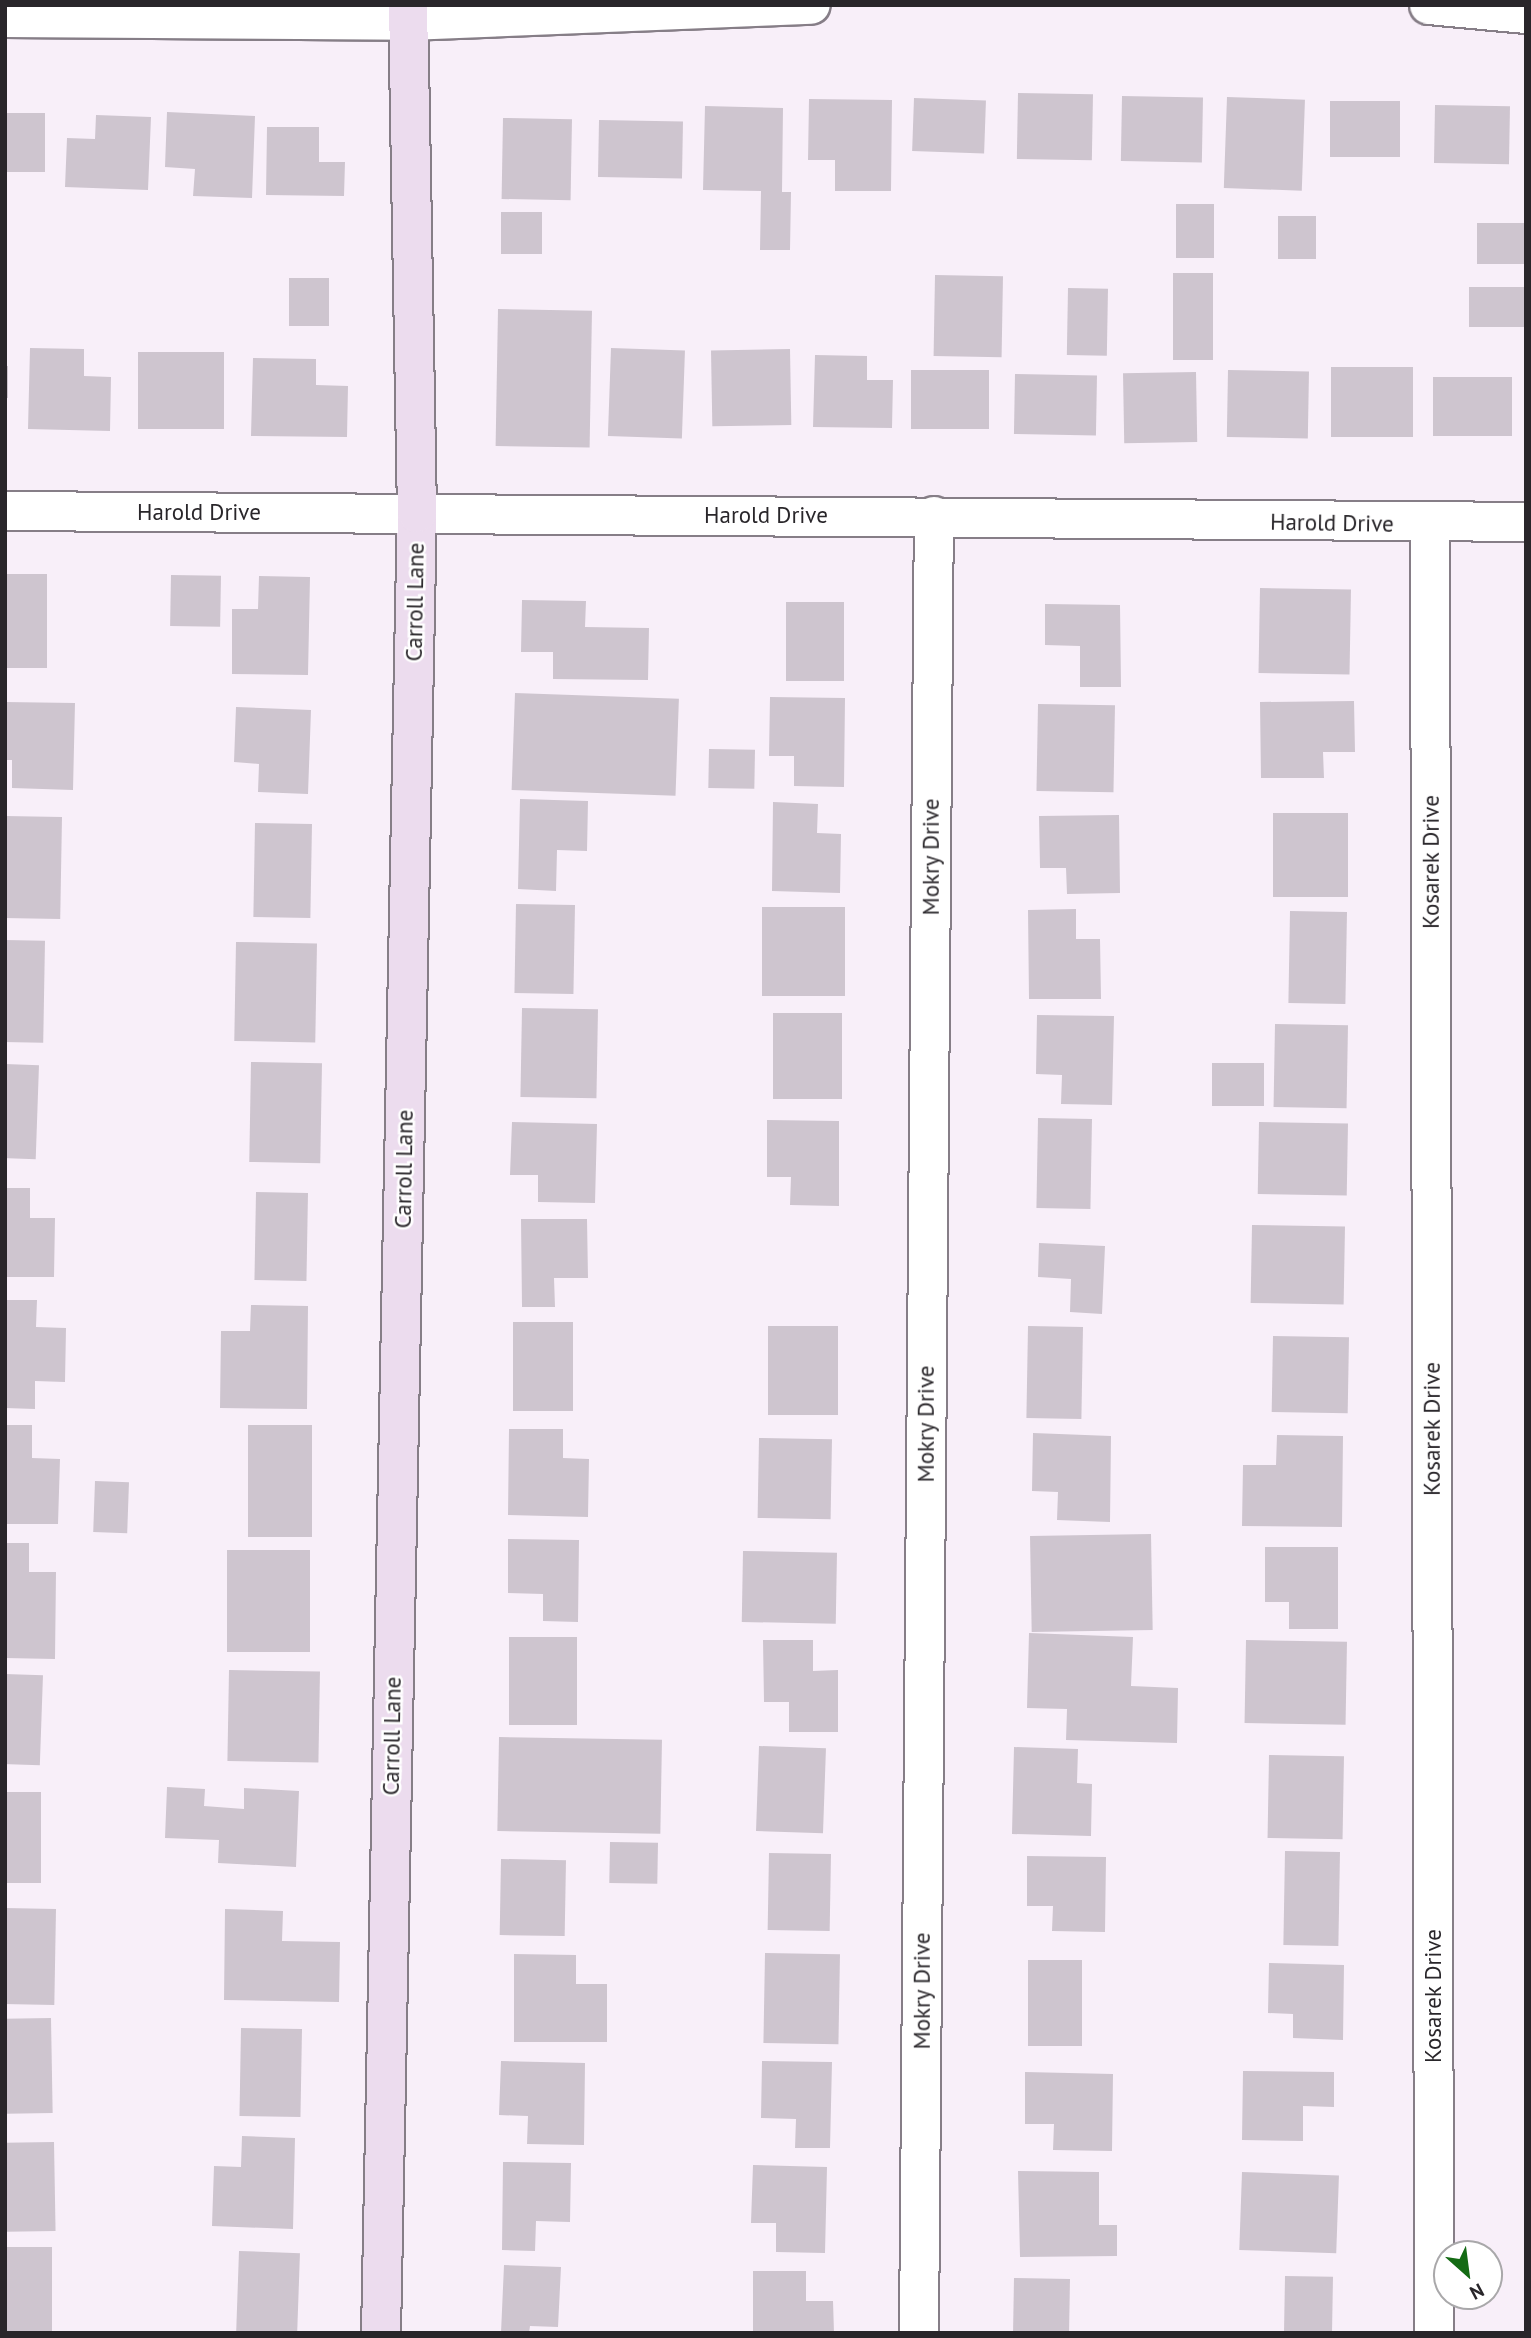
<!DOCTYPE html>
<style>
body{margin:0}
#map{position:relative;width:1531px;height:2338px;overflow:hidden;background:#f8eff9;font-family:"PT Sans",sans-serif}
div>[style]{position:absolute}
.building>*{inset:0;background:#cec5cf;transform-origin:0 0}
.roads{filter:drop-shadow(2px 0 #867e87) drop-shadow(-2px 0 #867e87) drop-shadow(0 2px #867e87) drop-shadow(0 -2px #867e87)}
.street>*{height:38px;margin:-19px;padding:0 19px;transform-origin:19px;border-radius:19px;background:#fff}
.secondary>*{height:38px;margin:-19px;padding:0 19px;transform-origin:19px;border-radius:19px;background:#ecdcee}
span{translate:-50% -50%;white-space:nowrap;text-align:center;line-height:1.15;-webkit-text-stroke:5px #fff;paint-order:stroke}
.street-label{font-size:23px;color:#29262a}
.frame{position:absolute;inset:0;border:7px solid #29262a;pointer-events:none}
.north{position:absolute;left:1433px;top:2240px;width:70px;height:70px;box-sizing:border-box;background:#fff;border:2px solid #a9a8aa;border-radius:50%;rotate:152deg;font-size:19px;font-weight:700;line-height:28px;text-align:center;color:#29262a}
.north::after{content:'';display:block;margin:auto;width:24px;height:32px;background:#146b14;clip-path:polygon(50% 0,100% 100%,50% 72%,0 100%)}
</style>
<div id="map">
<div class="building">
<div style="left:1018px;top:93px;width:75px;height:66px;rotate:1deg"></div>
<div style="left:1122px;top:96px;width:81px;height:65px;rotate:1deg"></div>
<div style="left:1227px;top:97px;width:78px;height:91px;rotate:2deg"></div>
<div style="left:914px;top:98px;width:72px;height:53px;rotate:2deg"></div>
<div style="clip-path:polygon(809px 99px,892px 100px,891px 191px,835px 191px,835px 160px,808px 160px)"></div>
<div style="left:1400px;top:101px;width:56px;height:70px;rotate:90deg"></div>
<div style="left:1435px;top:105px;width:75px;height:58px;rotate:1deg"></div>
<div style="clip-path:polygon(705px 106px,783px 108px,782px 192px,791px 192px,790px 250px,760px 250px,761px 191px,703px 190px)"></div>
<div style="clip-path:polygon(167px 112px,255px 116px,252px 198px,193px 196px,195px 169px,165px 167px)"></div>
<div style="left:5px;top:113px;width:40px;height:59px"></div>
<div style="clip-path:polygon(96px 115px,151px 117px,148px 190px,65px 187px,67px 138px,95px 139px)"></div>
<div style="left:503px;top:118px;width:69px;height:81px;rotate:1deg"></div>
<div style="left:599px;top:120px;width:84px;height:57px;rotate:1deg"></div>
<div style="clip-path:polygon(267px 127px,319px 127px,319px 162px,345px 162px,344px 196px,266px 195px)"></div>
<div style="left:1176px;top:204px;width:38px;height:54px"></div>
<div style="left:501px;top:212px;width:41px;height:42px"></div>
<div style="left:1278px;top:216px;width:38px;height:43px"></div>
<div style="left:1477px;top:223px;width:49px;height:41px"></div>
<div style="left:1173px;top:273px;width:40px;height:87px"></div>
<div style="left:935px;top:275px;width:68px;height:81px;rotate:1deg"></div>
<div style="left:329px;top:278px;width:48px;height:40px;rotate:90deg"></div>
<div style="left:1525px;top:287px;width:40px;height:56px;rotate:90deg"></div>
<div style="left:1068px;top:288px;width:40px;height:67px;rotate:1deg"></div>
<div style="left:498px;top:309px;width:94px;height:137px;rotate:1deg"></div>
<div style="clip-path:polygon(30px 348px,84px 349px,84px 376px,111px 377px,110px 431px,28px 429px)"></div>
<div style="left:611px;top:348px;width:74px;height:88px;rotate:2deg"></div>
<div style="left:790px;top:349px;width:76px;height:79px;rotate:89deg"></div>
<div style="left:138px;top:352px;width:86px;height:77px"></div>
<div style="clip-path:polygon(815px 355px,867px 356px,867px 380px,893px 380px,892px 428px,813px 427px)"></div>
<div style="clip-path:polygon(253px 358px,316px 359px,316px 385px,348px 386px,347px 437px,251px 436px)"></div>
<div style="left:5px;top:366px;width:3px;height:32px"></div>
<div style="left:1331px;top:367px;width:82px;height:70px"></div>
<div style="left:911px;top:370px;width:78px;height:59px"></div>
<div style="left:1228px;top:370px;width:81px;height:67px;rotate:1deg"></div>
<div style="left:1196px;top:372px;width:70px;height:73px;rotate:89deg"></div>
<div style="left:1015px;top:374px;width:82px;height:60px;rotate:1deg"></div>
<div style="left:1512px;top:377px;width:59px;height:79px;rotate:90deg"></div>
<div style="left:5px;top:574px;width:42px;height:94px"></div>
<div style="left:171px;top:575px;width:50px;height:51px;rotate:1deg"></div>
<div style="clip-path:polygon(259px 576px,310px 577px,308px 675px,232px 674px,232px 609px,258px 609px)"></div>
<div style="left:1260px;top:588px;width:91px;height:85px;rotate:1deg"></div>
<div style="clip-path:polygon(522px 600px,586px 601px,585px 627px,649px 628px,648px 680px,553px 679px,553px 652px,521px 652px)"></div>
<div style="left:844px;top:602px;width:79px;height:58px;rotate:90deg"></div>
<div style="clip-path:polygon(1045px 604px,1120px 605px,1121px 687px,1080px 687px,1080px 646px,1045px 645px)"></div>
<div style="left:515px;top:693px;width:164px;height:97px;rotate:2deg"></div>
<div style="clip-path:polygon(770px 697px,845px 698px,844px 787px,794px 786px,794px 756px,769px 756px)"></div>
<div style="clip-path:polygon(1354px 701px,1355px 752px,1323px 752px,1324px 778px,1261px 778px,1260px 702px)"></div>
<div style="clip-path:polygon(5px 702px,75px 703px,73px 790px,12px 788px,12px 760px,5px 760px)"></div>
<div style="left:1038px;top:704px;width:77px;height:87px;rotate:1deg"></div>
<div style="clip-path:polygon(236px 707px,311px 710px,308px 794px,258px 792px,259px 764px,234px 762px)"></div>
<div style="left:709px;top:749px;width:46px;height:39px;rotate:1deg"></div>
<div style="clip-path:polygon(520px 799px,588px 801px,587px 851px,557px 850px,556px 891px,518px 889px)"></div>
<div style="clip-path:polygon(773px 802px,818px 804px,817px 833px,841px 834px,840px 893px,772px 891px)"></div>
<div style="left:1273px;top:813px;width:75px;height:84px"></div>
<div style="clip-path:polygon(1119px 815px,1120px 893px,1067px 894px,1066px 868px,1040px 868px,1039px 816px)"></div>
<div style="left:5px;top:816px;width:57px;height:102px;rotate:1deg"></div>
<div style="left:255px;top:823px;width:57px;height:94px;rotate:1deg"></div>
<div style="left:516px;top:904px;width:59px;height:89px;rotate:1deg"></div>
<div style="left:845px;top:907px;width:89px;height:83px;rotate:90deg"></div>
<div style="clip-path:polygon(1076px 909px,1076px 939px,1100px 939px,1101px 999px,1029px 999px,1028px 910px)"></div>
<div style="left:1290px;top:911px;width:57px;height:92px;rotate:1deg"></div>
<div style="left:5px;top:940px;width:40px;height:102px;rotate:1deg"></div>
<div style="left:236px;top:942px;width:81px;height:99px;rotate:1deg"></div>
<div style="left:522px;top:1008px;width:76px;height:89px;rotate:1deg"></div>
<div style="left:773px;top:1013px;width:69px;height:86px"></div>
<div style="clip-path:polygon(1037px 1015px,1114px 1016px,1112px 1105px,1061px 1104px,1062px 1075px,1036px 1074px)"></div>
<div style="left:1275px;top:1024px;width:73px;height:83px;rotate:1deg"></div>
<div style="left:251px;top:1062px;width:71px;height:100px;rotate:1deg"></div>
<div style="left:1212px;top:1063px;width:52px;height:43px"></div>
<div style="left:5px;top:1064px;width:34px;height:94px;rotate:2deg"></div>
<div style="left:1038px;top:1118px;width:54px;height:90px;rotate:1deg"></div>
<div style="clip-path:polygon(767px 1120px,839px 1121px,839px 1206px,790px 1205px,791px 1177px,767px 1177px)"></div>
<div style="clip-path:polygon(512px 1122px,597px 1124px,595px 1203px,538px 1202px,538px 1175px,510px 1175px)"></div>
<div style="left:1259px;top:1122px;width:89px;height:72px;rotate:1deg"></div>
<div style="clip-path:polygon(5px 1188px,30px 1188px,30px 1218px,55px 1218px,54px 1277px,5px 1277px)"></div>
<div style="left:256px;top:1192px;width:52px;height:88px;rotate:1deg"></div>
<div style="clip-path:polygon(521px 1219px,587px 1219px,588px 1278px,554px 1278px,555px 1307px,522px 1307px)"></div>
<div style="left:1252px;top:1225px;width:93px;height:78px;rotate:1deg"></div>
<div style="clip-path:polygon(1039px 1243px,1105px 1246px,1102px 1314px,1070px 1312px,1071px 1279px,1038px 1277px)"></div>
<div style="clip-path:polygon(5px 1300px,37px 1300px,36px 1327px,66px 1328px,65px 1382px,35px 1381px,35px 1409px,5px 1408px)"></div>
<div style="clip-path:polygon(251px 1305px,308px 1306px,307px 1409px,220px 1408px,221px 1331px,250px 1331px)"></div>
<div style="left:513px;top:1322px;width:60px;height:89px"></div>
<div style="left:768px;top:1326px;width:70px;height:89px"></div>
<div style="left:1028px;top:1326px;width:55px;height:92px;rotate:1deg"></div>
<div style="left:1273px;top:1336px;width:76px;height:76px;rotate:1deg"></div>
<div style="clip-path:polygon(5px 1425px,32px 1425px,32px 1458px,60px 1459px,58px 1524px,5px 1524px)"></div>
<div style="left:248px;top:1425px;width:64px;height:112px"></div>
<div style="clip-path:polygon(509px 1429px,563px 1429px,563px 1458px,589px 1459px,588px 1517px,508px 1515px)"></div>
<div style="clip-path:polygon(1033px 1433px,1111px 1436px,1110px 1522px,1057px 1520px,1058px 1492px,1032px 1491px)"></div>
<div style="clip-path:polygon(1277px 1435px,1343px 1436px,1342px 1527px,1242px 1526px,1243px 1465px,1276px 1465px)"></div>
<div style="left:759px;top:1438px;width:73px;height:80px;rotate:1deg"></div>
<div style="left:95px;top:1481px;width:34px;height:51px;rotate:2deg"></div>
<div style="left:1151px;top:1534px;width:96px;height:121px;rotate:89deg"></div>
<div style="clip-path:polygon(508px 1539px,579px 1540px,578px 1622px,543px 1621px,543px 1594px,508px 1593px)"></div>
<div style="clip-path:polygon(5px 1543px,29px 1543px,29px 1572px,56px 1572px,55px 1659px,5px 1658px)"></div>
<div style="clip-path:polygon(1265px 1547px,1338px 1547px,1338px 1629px,1289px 1629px,1289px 1602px,1265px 1602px)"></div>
<div style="left:227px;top:1550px;width:83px;height:102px"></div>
<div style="left:743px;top:1551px;width:94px;height:71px;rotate:1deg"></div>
<div style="clip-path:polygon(1029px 1633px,1133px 1637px,1131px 1686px,1178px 1688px,1177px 1743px,1066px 1740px,1067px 1709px,1027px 1708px)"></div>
<div style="left:509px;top:1637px;width:68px;height:88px"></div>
<div style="clip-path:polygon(763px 1640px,813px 1640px,813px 1671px,838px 1670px,838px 1732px,789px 1732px,789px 1702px,764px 1702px)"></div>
<div style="left:1246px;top:1640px;width:101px;height:83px;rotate:1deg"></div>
<div style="left:229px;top:1670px;width:91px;height:91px;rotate:1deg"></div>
<div style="left:5px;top:1674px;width:38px;height:90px;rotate:2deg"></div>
<div style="left:499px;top:1737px;width:163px;height:94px;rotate:1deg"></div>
<div style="left:759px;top:1746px;width:67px;height:85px;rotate:2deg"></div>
<div style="clip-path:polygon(1014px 1747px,1078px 1749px,1077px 1783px,1092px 1784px,1091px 1836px,1012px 1834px)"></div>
<div style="left:1269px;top:1755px;width:75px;height:83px;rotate:1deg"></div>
<div style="clip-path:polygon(167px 1787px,205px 1789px,204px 1806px,244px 1809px,244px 1788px,299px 1791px,296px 1867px,218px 1863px,219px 1840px,165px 1838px)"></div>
<div style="left:5px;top:1792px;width:36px;height:91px"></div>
<div style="left:610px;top:1842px;width:48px;height:41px;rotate:1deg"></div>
<div style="left:1285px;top:1851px;width:55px;height:94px;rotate:1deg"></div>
<div style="left:769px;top:1853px;width:62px;height:77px;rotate:1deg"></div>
<div style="clip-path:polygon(1027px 1856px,1106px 1857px,1105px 1932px,1052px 1931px,1053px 1906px,1027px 1906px)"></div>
<div style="left:501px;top:1859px;width:65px;height:76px;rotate:1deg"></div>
<div style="left:5px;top:1908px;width:51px;height:96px;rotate:1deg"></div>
<div style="clip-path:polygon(225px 1909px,283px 1911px,282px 1941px,340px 1942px,339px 2002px,224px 2000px)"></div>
<div style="left:765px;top:1953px;width:75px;height:90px;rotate:1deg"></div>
<div style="clip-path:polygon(514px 1954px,576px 1955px,576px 1984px,607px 1984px,607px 2042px,514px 2042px)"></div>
<div style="left:1028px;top:1960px;width:54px;height:86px"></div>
<div style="clip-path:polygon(1269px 1963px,1344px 1965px,1343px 2040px,1293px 2038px,1293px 2014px,1268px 2013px)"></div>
<div style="left:51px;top:2018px;width:95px;height:46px;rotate:89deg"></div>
<div style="left:241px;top:2028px;width:61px;height:88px;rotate:1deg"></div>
<div style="clip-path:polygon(501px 2061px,585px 2063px,584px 2145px,527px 2144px,528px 2116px,499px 2115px)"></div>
<div style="clip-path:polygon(762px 2061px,832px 2062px,830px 2148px,795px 2148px,796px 2119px,761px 2118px)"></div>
<div style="clip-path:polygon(1243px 2071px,1334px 2072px,1334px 2107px,1303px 2106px,1303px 2141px,1242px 2140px)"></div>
<div style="clip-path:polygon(1025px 2072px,1113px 2074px,1112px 2151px,1053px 2150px,1054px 2124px,1025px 2124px)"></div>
<div style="clip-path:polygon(242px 2136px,295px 2138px,293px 2229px,212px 2226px,214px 2166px,241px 2167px)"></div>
<div style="left:54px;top:2142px;width:89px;height:49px;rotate:89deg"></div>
<div style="clip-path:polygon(503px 2162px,571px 2163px,570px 2222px,536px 2221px,535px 2251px,502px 2250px)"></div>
<div style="clip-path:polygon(753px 2165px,827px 2167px,825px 2253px,776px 2252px,776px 2223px,751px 2223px)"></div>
<div style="clip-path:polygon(1018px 2171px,1099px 2172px,1099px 2225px,1117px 2225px,1117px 2256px,1020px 2257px)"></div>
<div style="left:1242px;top:2172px;width:97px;height:78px;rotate:2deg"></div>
<div style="left:5px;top:2247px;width:47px;height:86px"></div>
<div style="left:239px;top:2251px;width:61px;height:82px;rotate:2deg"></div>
<div style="clip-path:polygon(504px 2265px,561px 2267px,558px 2327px,530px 2326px,529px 2333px,501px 2333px)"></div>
<div style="clip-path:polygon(753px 2271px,806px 2271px,806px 2301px,833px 2301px,834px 2333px,753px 2333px)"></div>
<div style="left:1285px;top:2276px;width:48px;height:57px;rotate:1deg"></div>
<div style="left:1014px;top:2278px;width:56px;height:55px;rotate:1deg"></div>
</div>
<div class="roads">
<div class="street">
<div style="left:1429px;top:5px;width:97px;rotate:5.3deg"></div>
<div style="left:5px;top:18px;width:403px;rotate:0.4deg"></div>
<div style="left:408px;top:21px;width:403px;rotate:-2.3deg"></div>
<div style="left:5px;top:511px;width:1521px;rotate:0.41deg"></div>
<div style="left:1430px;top:524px;width:1809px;rotate:89.87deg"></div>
<div style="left:919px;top:2333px;width:1817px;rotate:-89.53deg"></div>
</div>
<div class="secondary">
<div style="left:381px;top:2333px;width:1820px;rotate:-88.87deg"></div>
<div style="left:417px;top:513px;width:508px;rotate:-91.01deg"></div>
</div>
</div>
<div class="street-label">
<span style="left:199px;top:512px">Harold Drive</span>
<span style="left:766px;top:515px">Harold Drive</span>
<span style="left:1332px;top:523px;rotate:1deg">Harold Drive</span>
<span style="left:415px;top:602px;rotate:-89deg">Carroll Lane</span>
<span style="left:931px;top:857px;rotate:-90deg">Mokry Drive</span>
<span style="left:1431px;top:862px;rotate:-90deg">Kosarek Drive</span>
<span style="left:404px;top:1169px;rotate:-89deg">Carroll Lane</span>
<span style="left:926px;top:1424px;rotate:-90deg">Mokry Drive</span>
<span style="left:1432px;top:1429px;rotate:-90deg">Kosarek Drive</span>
<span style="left:392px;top:1736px;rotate:-89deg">Carroll Lane</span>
<span style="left:922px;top:1991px;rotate:-90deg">Mokry Drive</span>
<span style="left:1433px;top:1996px;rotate:-90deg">Kosarek Drive</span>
</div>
<div class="frame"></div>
<div class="north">N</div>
</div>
